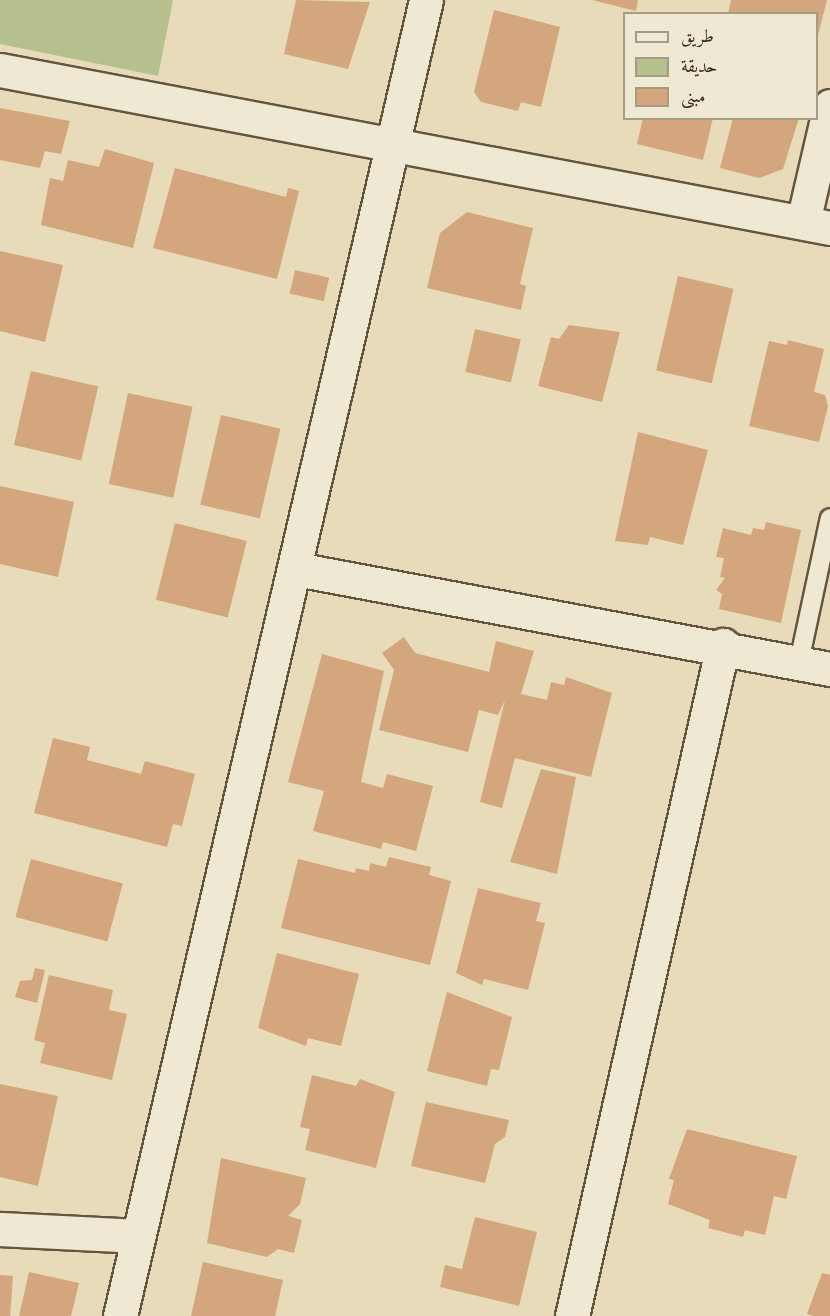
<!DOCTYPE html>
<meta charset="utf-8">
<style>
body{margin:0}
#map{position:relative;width:830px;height:1316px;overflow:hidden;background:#e7dbb9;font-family:Alegreya,Amiri,serif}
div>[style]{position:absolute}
.green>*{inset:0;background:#b6c08f}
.building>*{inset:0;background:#d4a67d;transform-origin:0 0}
.roads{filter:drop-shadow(2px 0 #64563e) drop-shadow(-2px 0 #64563e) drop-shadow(0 2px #64563e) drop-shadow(0 -2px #64563e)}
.lane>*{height:18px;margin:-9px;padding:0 9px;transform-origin:9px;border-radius:9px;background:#efe8d2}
.street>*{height:33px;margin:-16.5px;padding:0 16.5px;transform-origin:16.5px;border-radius:16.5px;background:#efe8d2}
span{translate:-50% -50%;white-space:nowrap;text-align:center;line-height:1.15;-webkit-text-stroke:6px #efe8d2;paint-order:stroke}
.legend{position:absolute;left:623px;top:12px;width:195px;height:108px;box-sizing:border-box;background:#efe8d2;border:2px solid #a69c86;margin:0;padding:8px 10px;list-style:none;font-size:18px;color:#392915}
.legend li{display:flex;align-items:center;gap:12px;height:30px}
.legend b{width:30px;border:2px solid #a69c86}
</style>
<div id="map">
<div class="green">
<div style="clip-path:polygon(0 0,173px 0,158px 76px,0 44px)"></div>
</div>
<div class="building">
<div style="clip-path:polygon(296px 0,370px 2px,348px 69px,284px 54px)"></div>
<div style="clip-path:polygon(592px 0,638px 0,636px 11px)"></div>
<div style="clip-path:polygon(731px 0,827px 0,817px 39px,816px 14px,728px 14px)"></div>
<div style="clip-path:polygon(494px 10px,560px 27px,541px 107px,521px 102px,518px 111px,481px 102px,474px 92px)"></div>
<div style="clip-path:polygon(0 108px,70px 121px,61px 154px,45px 151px,40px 168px,0 160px)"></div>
<div style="clip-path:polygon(643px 118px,713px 118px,703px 160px,637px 144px)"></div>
<div style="clip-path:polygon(733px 118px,799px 118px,783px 169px,759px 178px,720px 168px)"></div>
<div style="clip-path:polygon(105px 149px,154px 163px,133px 248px,41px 225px,50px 178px,63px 181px,68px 160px,99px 167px)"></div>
<div style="clip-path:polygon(175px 168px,286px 197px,288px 188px,299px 191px,277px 279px,153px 248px)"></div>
<div style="clip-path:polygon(467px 212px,533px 228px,520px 284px,526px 286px,521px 310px,427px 288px,440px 233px)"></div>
<div style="clip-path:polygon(0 251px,63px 265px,45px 342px,0 331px)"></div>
<div style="left:295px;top:270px;width:35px;height:24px;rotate:13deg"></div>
<div style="left:678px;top:276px;width:57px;height:97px;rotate:13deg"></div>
<div style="clip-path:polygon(569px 325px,620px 332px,602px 402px,538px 386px,551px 337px,559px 339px)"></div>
<div style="left:475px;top:329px;width:47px;height:44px;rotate:13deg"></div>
<div style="clip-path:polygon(788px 340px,824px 349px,814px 392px,825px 395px,828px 406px,819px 442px,749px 426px,769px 341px,787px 345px)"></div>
<div style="left:31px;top:371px;width:69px;height:76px;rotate:13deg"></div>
<div style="left:128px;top:393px;width:66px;height:93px;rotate:12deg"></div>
<div style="left:221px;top:415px;width:61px;height:92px;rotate:13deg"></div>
<div style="clip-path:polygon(638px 432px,708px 450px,683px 545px,650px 537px,648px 545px,615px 541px)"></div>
<div style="clip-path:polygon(0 486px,74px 502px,58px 577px,0 564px)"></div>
<div style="clip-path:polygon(766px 522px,801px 530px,781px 623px,719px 609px,722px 594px,716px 590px,725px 578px,720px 577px,724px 558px,716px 557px,723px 528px,751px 535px,753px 528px,764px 530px)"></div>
<div style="left:175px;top:523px;width:74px;height:79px;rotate:14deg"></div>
<div style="clip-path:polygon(404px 637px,415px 653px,489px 672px,496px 641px,534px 651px,521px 694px,547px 700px,551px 682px,564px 685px,566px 677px,612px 693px,591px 777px,515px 758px,502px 808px,480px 802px,505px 700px,498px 715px,479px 710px,468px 752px,379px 730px,394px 670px,382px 653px)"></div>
<div style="clip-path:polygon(322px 654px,384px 671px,361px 782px,383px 788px,387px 774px,433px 786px,416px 851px,383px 842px,381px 849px,313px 831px,324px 791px,288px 782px)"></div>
<div style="clip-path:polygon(53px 738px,90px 747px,87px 760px,141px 774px,145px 761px,195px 774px,182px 826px,173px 824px,167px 847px,34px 813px)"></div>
<div style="clip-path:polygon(541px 769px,576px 777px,557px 874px,510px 862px)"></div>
<div style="clip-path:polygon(389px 857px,431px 867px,429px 875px,451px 881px,430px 965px,281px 928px,298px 859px,355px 873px,356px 868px,369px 871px,370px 863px,386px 867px)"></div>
<div style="left:31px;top:859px;width:95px;height:60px;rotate:15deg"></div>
<div style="clip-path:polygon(478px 888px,541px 903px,536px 921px,545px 923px,528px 990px,484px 979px,482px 985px,456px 973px)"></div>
<div style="clip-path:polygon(277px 953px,359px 974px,341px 1046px,308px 1038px,306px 1046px,258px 1028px)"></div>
<div style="clip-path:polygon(35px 968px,45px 970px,37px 1003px,15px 997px,20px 981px,32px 980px)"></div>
<div style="clip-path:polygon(49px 975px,113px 990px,109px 1010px,127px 1014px,112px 1080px,40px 1063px,45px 1043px,34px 1040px)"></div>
<div style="clip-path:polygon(447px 992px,512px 1017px,499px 1070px,491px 1069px,487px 1086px,427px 1071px)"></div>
<div style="clip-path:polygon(312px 1075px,356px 1086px,360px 1079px,395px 1092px,376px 1168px,305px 1150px,310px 1129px,300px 1127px)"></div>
<div style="clip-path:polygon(0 1084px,58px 1096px,38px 1186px,0 1177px)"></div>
<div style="clip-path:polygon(426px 1102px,509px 1120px,505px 1137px,495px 1144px,485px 1183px,411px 1166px)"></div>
<div style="clip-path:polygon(687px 1129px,797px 1156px,786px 1199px,774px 1196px,765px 1235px,745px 1230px,743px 1237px,708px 1228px,710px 1220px,668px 1204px,674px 1180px,669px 1179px)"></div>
<div style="clip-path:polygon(221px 1158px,306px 1178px,300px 1204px,288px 1216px,302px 1220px,294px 1253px,278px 1249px,267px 1257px,207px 1243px)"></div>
<div style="clip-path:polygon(475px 1217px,537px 1232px,519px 1306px,440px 1287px,445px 1265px,462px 1269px)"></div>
<div style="clip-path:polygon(203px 1262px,283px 1280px,275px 1316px,191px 1316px)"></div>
<div style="clip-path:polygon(29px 1272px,79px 1283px,71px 1316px,19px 1316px)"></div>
<div style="clip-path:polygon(822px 1273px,830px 1275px,830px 1316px,813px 1316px,807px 1314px)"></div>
<div style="left:0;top:1275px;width:13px;height:41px;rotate:4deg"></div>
</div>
<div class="roads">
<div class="lane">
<div style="left:799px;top:662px;width:147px;rotate:-77.9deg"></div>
</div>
<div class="street">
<div style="left:0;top:70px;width:845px;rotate:10.78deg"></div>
<div style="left:803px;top:222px;width:119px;rotate:-76.9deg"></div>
<div style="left:296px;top:569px;width:543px;rotate:10.61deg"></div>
<div style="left:0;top:1229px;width:138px;rotate:2.9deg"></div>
<div style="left:120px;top:1316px;width:1351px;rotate:-76.91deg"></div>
<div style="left:572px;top:1316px;width:688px;rotate:-77.32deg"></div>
</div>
</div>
<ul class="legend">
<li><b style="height:8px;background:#efe8d2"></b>طريق</li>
<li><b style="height:16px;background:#b6c08f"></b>حديقة</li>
<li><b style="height:16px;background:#d4a67d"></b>مبنى</li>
</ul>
</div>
